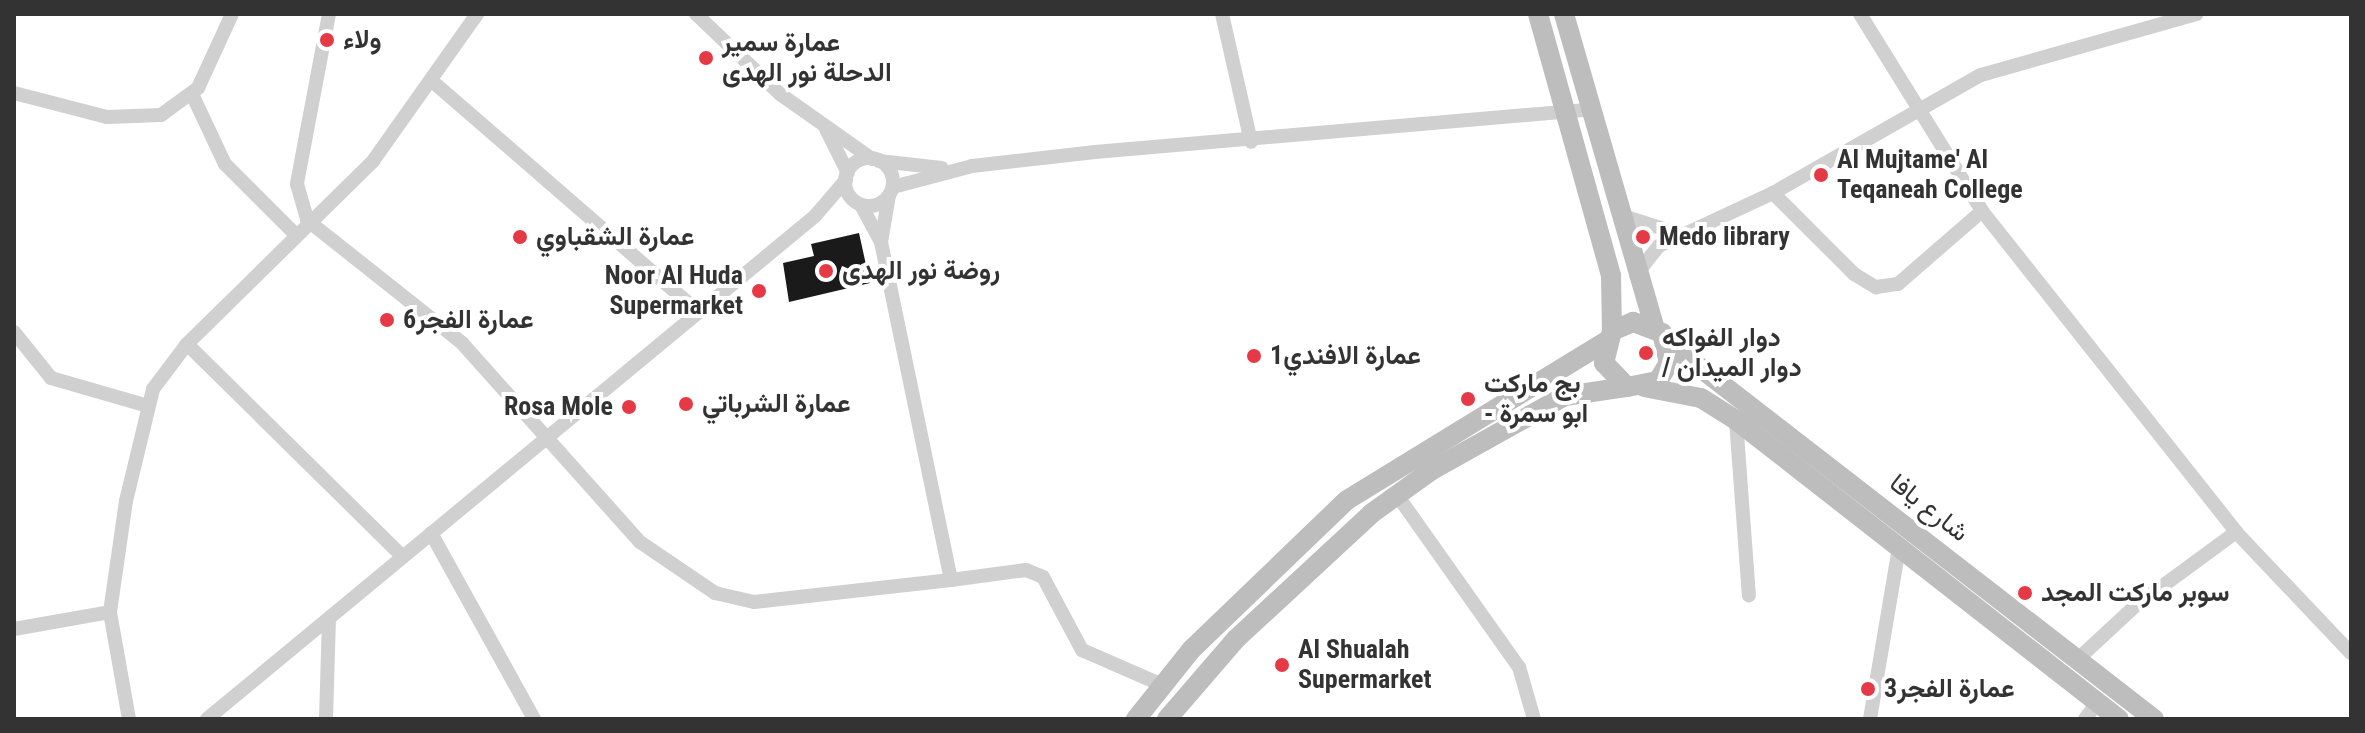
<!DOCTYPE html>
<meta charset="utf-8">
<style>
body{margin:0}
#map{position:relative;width:2365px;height:733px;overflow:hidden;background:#fff;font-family:"Roboto Condensed",Vazirmatn,sans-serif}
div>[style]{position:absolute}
.building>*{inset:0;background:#1a1a1a}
.minor>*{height:14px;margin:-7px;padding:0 7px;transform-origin:7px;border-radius:7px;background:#d0d0d0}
.minor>.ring{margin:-7px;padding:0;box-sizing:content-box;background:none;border:14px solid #d0d0d0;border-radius:50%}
.secondary>*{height:20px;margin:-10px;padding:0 10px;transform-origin:10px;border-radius:10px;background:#bdbdbd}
.dots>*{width:22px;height:22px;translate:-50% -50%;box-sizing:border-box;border:4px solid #fff;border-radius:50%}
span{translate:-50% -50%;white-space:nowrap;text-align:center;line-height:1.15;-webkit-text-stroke:8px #fff;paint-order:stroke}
.poi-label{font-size:26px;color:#333;font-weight:700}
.left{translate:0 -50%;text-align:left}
.right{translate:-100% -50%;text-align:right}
.street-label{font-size:26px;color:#333}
.frame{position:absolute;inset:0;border:16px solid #333;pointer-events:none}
</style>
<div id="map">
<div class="building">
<div style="clip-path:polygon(859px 233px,870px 283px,789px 302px,783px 263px,814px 256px,811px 244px)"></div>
</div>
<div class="minor">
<div style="left:329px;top:14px;width:173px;rotate:100.7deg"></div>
<div style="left:297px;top:184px;width:37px;rotate:74deg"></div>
<div style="left:307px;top:220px;width:198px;rotate:38.4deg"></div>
<div style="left:462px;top:343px;width:267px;rotate:48.2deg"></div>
<div style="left:640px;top:542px;width:91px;rotate:34.2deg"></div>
<div style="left:715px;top:593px;width:40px;rotate:13deg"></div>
<div style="left:754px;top:602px;width:198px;rotate:-6.4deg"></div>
<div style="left:696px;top:14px;width:116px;rotate:43.6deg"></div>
<div style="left:780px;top:94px;width:113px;rotate:35.2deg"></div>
<div style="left:1222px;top:14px;width:131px;rotate:77.2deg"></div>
<div style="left:1860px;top:14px;width:232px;rotate:58.2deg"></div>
<div style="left:432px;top:81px;width:353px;rotate:40.9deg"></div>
<div style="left:14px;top:93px;width:96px;rotate:14.5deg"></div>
<div style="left:107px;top:117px;width:54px;rotate:-2.1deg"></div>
<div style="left:161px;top:115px;width:46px;rotate:-36.1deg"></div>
<div style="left:198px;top:88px;width:81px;rotate:-65.3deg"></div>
<div style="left:192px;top:94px;width:77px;rotate:64.8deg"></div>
<div style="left:225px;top:164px;width:98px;rotate:45deg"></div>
<div style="left:826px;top:129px;width:49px;rotate:63.4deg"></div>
<div class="ring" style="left:845px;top:158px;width:34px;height:34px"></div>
<div style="left:879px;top:161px;width:63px;rotate:6.3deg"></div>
<div style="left:893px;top:187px;width:82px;rotate:-14.9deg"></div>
<div style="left:972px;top:166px;width:124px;rotate:-6.5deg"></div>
<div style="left:1095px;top:152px;width:496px;rotate:-4.9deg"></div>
<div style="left:1773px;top:193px;width:115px;rotate:45deg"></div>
<div style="left:1854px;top:274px;width:26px;rotate:31deg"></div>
<div style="left:1876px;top:287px;width:22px;rotate:-8deg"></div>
<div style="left:1898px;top:284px;width:111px;rotate:-41deg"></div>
<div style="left:1982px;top:211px;width:409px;rotate:51.6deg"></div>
<div style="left:2236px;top:532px;width:167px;rotate:46.5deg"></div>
<div style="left:861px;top:205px;width:42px;rotate:61.6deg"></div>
<div style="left:881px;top:242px;width:345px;rotate:78.3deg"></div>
<div style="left:951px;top:580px;width:76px;rotate:-7.6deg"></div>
<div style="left:1026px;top:570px;width:18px;rotate:22deg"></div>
<div style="left:1043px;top:577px;width:83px;rotate:61.9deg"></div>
<div style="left:1082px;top:650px;width:85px;rotate:23.6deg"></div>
<div style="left:1620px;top:215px;width:63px;rotate:17.6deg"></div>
<div style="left:881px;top:242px;width:48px;rotate:-80.3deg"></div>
<div style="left:1636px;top:275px;width:37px;rotate:-52deg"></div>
<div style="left:1659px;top:246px;width:126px;rotate:-24.9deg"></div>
<div style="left:1773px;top:193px;width:239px;rotate:-29.6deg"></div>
<div style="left:1981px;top:75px;width:224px;rotate:-15.8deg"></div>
<div style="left:14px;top:332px;width:59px;rotate:51.2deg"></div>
<div style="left:51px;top:378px;width:101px;rotate:16.1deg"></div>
<div style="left:187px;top:344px;width:303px;rotate:44.6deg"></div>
<div style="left:1736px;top:420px;width:176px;rotate:85.8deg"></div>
<div style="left:1397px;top:495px;width:211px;rotate:54.7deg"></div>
<div style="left:1519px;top:667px;width:54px;rotate:73.9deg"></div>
<div style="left:431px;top:533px;width:213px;rotate:61deg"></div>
<div style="left:14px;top:629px;width:97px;rotate:-10deg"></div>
<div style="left:2078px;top:659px;width:76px;rotate:-42.9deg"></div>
<div style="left:2134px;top:607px;width:127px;rotate:-36.3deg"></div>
<div style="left:129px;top:719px;width:109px;rotate:-100.1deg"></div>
<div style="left:110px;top:612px;width:112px;rotate:-81.8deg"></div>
<div style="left:126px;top:501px;width:115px;rotate:-76.4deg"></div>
<div style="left:153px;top:389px;width:56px;rotate:-52.9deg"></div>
<div style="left:187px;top:344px;width:261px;rotate:-44.5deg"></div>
<div style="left:373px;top:161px;width:180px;rotate:-54.7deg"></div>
<div style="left:207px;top:719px;width:789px;rotate:-39.6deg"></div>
<div style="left:815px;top:216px;width:48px;rotate:-49.3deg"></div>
<div style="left:326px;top:719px;width:101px;rotate:-88.3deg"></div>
<div style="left:1870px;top:719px;width:174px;rotate:-80.4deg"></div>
<div style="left:2085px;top:719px;width:21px;rotate:-53deg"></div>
</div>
<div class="secondary">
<div style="left:1538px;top:14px;width:272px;rotate:74.4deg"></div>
<div style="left:1611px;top:276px;width:55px;rotate:89deg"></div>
<div style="left:1612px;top:331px;width:33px;rotate:104deg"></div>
<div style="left:1604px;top:363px;width:33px;rotate:46deg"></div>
<div style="left:1627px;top:387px;width:32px;rotate:-11deg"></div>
<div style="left:1658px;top:381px;width:21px;rotate:-59deg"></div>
<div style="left:1669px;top:363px;width:31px;rotate:-103deg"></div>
<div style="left:1662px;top:333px;width:31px;rotate:-159deg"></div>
<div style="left:1633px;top:322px;width:23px;rotate:157deg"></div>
<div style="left:1564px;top:14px;width:325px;rotate:73.9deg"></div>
<div style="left:1667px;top:342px;width:616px;rotate:37.74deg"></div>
<div style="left:1644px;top:387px;width:58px;rotate:10.9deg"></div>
<div style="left:1701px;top:398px;width:41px;rotate:32.2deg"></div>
<div style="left:1736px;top:420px;width:486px;rotate:38deg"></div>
<div style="left:1136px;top:719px;width:88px;rotate:-51.4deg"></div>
<div style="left:1191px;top:650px;width:216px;rotate:-43.9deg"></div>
<div style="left:1347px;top:500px;width:304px;rotate:-31.5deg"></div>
<div style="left:1167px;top:719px;width:106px;rotate:-49.2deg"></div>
<div style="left:1236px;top:639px;width:185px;rotate:-42.8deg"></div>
<div style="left:1372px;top:513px;width:74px;rotate:-35.6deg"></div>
<div style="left:1432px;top:470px;width:152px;rotate:-29.1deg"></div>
<div style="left:1565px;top:396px;width:63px;rotate:-8.3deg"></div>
</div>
<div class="dots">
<div style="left:327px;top:40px;background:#e63946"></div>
<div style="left:706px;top:58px;background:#e63946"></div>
<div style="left:1821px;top:175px;background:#e63946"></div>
<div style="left:520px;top:237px;background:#e63946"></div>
<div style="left:1643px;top:237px;background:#e63946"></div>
<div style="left:826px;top:271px;background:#e63946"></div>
<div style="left:759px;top:291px;background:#e63946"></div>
<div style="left:387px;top:320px;background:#e63946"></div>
<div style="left:1646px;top:353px;background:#e63946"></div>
<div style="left:1254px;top:356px;background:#e63946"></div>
<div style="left:1468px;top:399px;background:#e63946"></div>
<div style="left:686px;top:404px;background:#e63946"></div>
<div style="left:629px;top:407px;background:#e63946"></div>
<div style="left:2025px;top:593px;background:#e63946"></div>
<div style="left:1282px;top:665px;background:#e63946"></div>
<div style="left:1868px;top:689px;background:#e63946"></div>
</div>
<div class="poi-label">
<span class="left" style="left:343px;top:40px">ولاء</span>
<span class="left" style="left:722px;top:58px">عمارة سمير<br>الدحلة نور الهدى</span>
<span class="left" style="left:1837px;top:175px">Al Mujtame' Al<br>Teqaneah College</span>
<span class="left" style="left:536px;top:237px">عمارة الشقباوي</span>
<span class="left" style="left:1659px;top:237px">Medo library</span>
<span class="left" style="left:842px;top:271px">روضة نور الهدى</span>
<span class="right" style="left:743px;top:291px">Noor Al Huda<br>Supermarket</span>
<span class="left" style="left:403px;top:320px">عمارة الفجر6</span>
<span class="left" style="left:1662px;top:353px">دوار الفواكه<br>/ دوار الميدان</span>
<span class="left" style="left:1270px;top:356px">عمارة الافندي1</span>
<span class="left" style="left:1484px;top:399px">بج ماركت<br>- ابو سمرة</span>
<span class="left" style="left:702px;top:404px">عمارة الشرباتي</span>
<span class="right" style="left:613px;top:407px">Rosa Mole</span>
<span class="left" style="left:2041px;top:593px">سوبر ماركت المجد</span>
<span class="left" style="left:1298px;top:665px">Al Shualah<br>Supermarket</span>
<span class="left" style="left:1884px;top:689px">عمارة الفجر3</span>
</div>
<div class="street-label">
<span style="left:1929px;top:508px;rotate:38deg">شارع يافا</span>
</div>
<div class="frame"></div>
</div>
